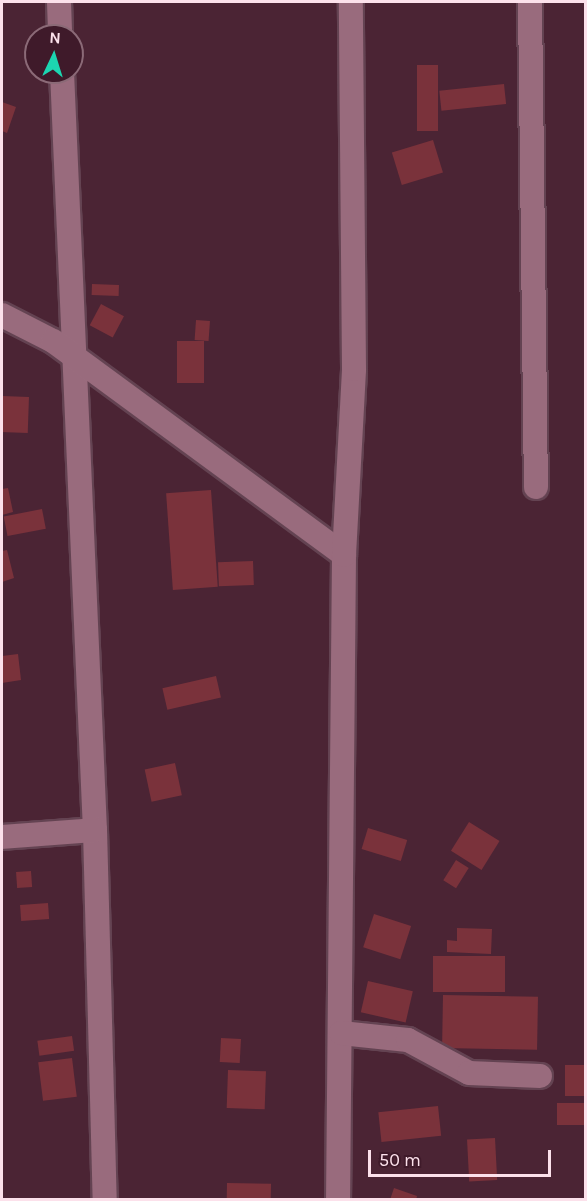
<!DOCTYPE html>
<style>
body{margin:0}
#map{position:relative;width:587px;height:1201px;overflow:hidden;background:#4b2434;font-family:Karla,sans-serif}
div>[style]{position:absolute}
.building>*{inset:0;background:#7a323b;transform-origin:0 0}
.roads{filter:drop-shadow(2px 0 #644352) drop-shadow(-2px 0 #644352) drop-shadow(0 2px #644352) drop-shadow(0 -2px #644352)}
.minor>*{height:24px;margin:-12px;padding:0 12px;transform-origin:12px;border-radius:12px;background:#996b7d}
span{translate:-50% -50%;white-space:nowrap;text-align:center;line-height:1.15;-webkit-text-stroke:6px #3f1a2a;paint-order:stroke}
.frame{position:absolute;inset:0;border:3px solid #fce1eb;pointer-events:none}
.north{position:absolute;left:24px;top:24px;width:60px;height:60px;box-sizing:border-box;background:#3f1a2a;border:2px solid #8b6a77;border-radius:50%;rotate:4deg;font-size:16px;font-weight:700;line-height:24px;text-align:center;color:#fce1eb}
.north::after{content:'';display:block;margin:auto;width:21px;height:27px;background:#1cd5b1;clip-path:polygon(50% 0,100% 100%,50% 72%,0 100%)}
.scale{position:absolute;left:368px;top:1150px;width:183px;height:27px;box-sizing:border-box;border:3px solid #fce1eb;border-top:0;padding-left:8px;font-size:18px;line-height:21px;white-space:nowrap;color:#fce1eb;-webkit-text-stroke:4px #3f1a2a;paint-order:stroke}
</style>
<div id="map">
<div class="building">
<div style="left:417px;top:65px;width:21px;height:66px"></div>
<div style="left:504px;top:84px;width:20px;height:65px;rotate:84deg"></div>
<div style="clip-path:polygon(2px 102px,16px 107px,7px 133px,2px 131px)"></div>
<div style="left:433px;top:140px;width:34px;height:43px;rotate:73deg"></div>
<div style="left:92px;top:284px;width:27px;height:11px;rotate:2deg"></div>
<div style="left:101px;top:304px;width:26px;height:24px;rotate:28deg"></div>
<div style="left:196px;top:320px;width:14px;height:20px;rotate:4deg"></div>
<div style="left:177px;top:341px;width:27px;height:42px"></div>
<div style="left:2px;top:396px;width:27px;height:36px;rotate:2deg"></div>
<div style="clip-path:polygon(8px 488px,13px 512px,2px 515px,2px 489px)"></div>
<div style="left:211px;top:490px;width:97px;height:45px;rotate:86deg"></div>
<div style="left:42px;top:509px;width:20px;height:39px;rotate:79deg"></div>
<div style="clip-path:polygon(7px 550px,14px 578px,2px 582px,2px 551px)"></div>
<div style="left:253px;top:561px;width:24px;height:35px;rotate:88deg"></div>
<div style="clip-path:polygon(18px 654px,21px 680px,2px 683px,2px 656px)"></div>
<div style="left:216px;top:676px;width:22px;height:55px;rotate:77deg"></div>
<div style="left:175px;top:763px;width:33px;height:31px;rotate:78deg"></div>
<div style="left:469px;top:822px;width:36px;height:34px;rotate:32deg"></div>
<div style="left:368px;top:828px;width:41px;height:22px;rotate:17deg"></div>
<div style="left:456px;top:860px;width:15px;height:24px;rotate:32deg"></div>
<div style="left:31px;top:871px;width:16px;height:15px;rotate:86deg"></div>
<div style="left:48px;top:903px;width:16px;height:28px;rotate:86deg"></div>
<div style="left:374px;top:914px;width:39px;height:35px;rotate:18deg"></div>
<div style="clip-path:polygon(457px 928px,492px 929px,491px 954px,447px 952px,447px 940px,457px 941px)"></div>
<div style="left:433px;top:956px;width:72px;height:36px"></div>
<div style="left:368px;top:981px;width:46px;height:32px;rotate:13deg"></div>
<div style="left:443px;top:995px;width:95px;height:53px;rotate:1deg"></div>
<div style="left:72px;top:1036px;width:15px;height:35px;rotate:82deg"></div>
<div style="left:221px;top:1038px;width:20px;height:24px;rotate:3deg"></div>
<div style="left:72px;top:1058px;width:39px;height:34px;rotate:83deg"></div>
<div style="left:565px;top:1065px;width:21px;height:31px"></div>
<div style="left:228px;top:1070px;width:38px;height:38px;rotate:2deg"></div>
<div style="left:586px;top:1103px;width:22px;height:29px;rotate:90deg"></div>
<div style="left:438px;top:1106px;width:30px;height:60px;rotate:84deg"></div>
<div style="left:495px;top:1138px;width:42px;height:28px;rotate:87deg"></div>
<div style="left:227px;top:1183px;width:44px;height:17px;rotate:1deg"></div>
<div style="clip-path:polygon(394px 1188px,417px 1196px,416px 1200px,390px 1200px)"></div>
</div>
<div class="roads">
<div class="minor">
<div style="left:59px;top:2px;width:34px;rotate:88deg"></div>
<div style="left:530px;top:2px;width:485px;rotate:89.3deg"></div>
<div style="left:62px;top:72px;width:759px;rotate:87.51deg"></div>
<div style="left:95px;top:830px;width:370px;rotate:88.5deg"></div>
<div style="left:2px;top:315px;width:57px;rotate:27deg"></div>
<div style="left:53px;top:341px;width:361px;rotate:36.3deg"></div>
<div style="left:344px;top:555px;width:645px;rotate:90.53deg"></div>
<div style="left:344px;top:555px;width:186px;rotate:-86.9deg"></div>
<div style="left:354px;top:369px;width:367px;rotate:-90.5deg"></div>
<div style="left:2px;top:837px;width:93px;rotate:-4.3deg"></div>
<div style="left:341px;top:1033px;width:67px;rotate:6deg"></div>
<div style="left:408px;top:1040px;width:69px;rotate:28.4deg"></div>
<div style="left:469px;top:1073px;width:71px;rotate:2.4deg"></div>
</div>
</div>
<div class="frame"></div>
<div class="north">N</div>
<div class="scale">50 m</div>
</div>
